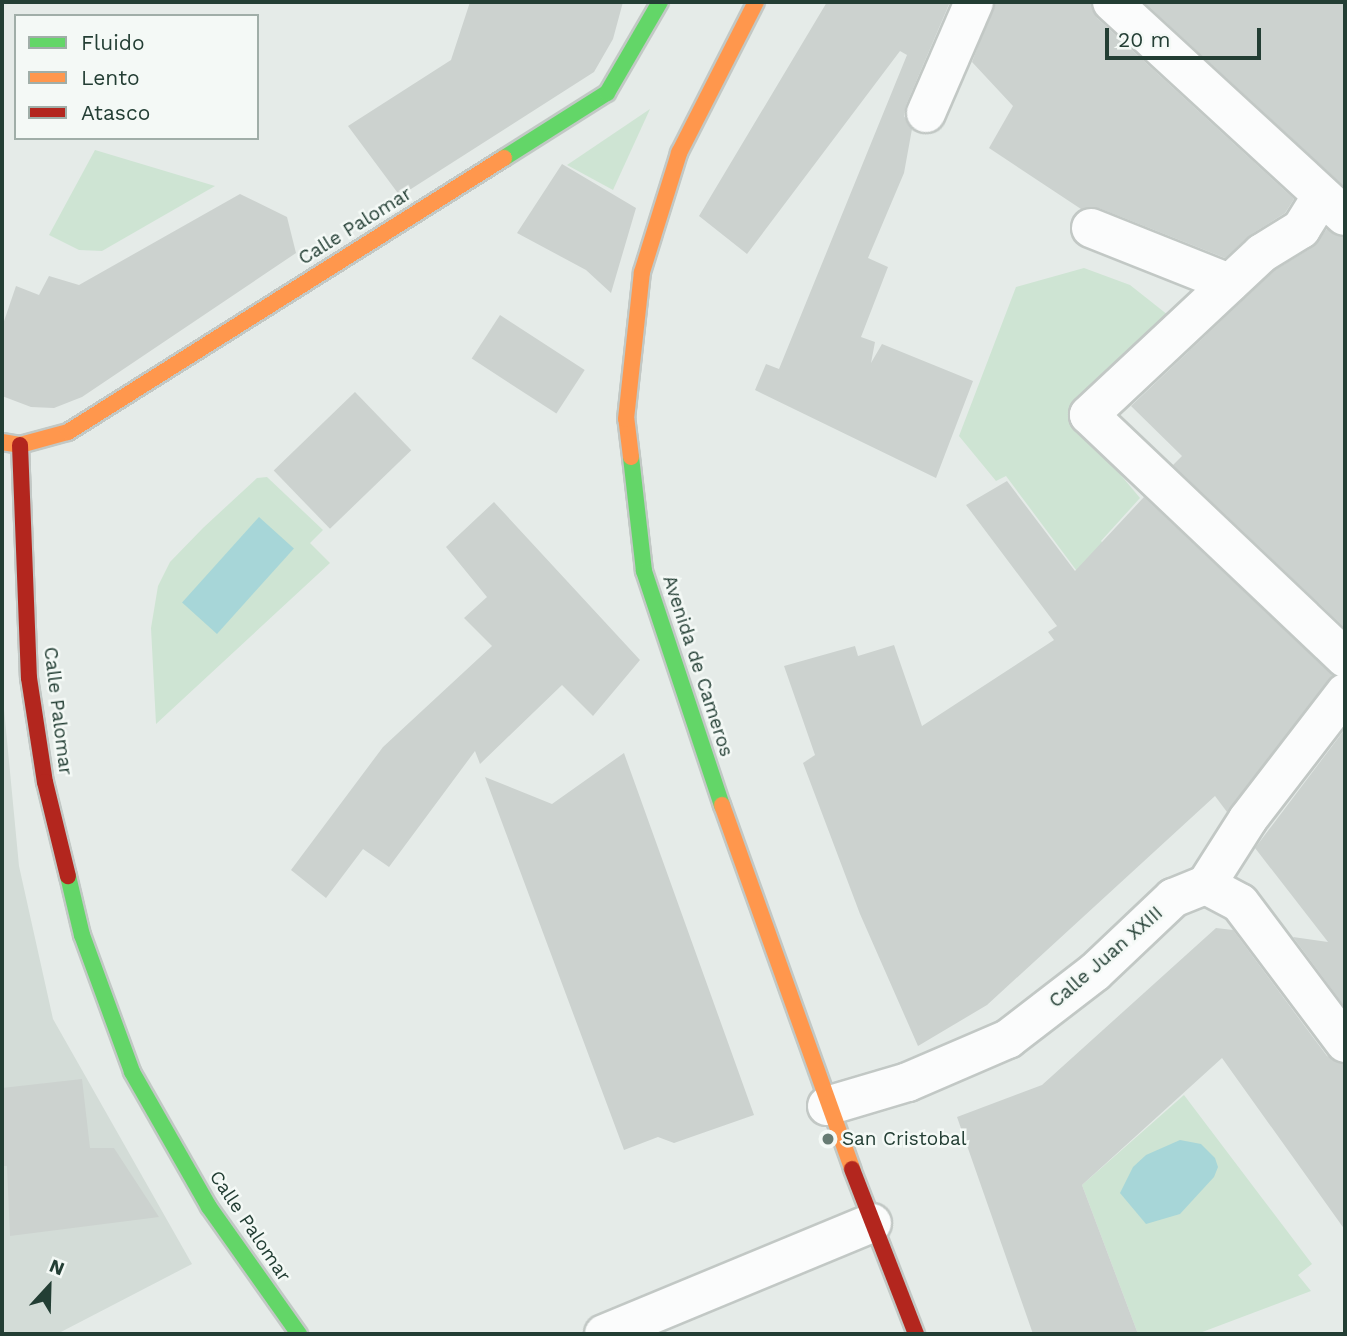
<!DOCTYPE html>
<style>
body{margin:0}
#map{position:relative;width:1347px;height:1336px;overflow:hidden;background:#e5ebe8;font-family:"Work Sans",sans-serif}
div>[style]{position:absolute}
.built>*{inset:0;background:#d3dcd7}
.green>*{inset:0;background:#cee4d3}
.water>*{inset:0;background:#a7d6d8;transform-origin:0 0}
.building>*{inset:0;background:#ccd2cf;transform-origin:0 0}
.roads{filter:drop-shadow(2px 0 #c2c8c5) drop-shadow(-2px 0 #c2c8c5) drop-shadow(0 2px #c2c8c5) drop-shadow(0 -2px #c2c8c5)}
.street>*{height:38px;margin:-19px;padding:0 19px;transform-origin:19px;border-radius:19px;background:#fbfcfc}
.fast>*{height:16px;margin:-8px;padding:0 8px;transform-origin:8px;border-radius:8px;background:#63d668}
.slow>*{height:16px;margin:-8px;padding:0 8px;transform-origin:8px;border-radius:8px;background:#ff974d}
.jam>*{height:16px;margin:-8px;padding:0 8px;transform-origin:8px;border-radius:8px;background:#b3261e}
.dots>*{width:19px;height:19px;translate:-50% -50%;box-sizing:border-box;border:4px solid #f4f9f6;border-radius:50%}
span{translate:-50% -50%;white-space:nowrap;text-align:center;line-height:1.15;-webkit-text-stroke:5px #f4f9f6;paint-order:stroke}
.street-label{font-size:19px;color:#233e34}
.poi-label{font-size:19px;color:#233e34}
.left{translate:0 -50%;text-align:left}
.frame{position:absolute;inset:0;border:4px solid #233e34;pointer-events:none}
.legend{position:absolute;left:14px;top:14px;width:245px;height:126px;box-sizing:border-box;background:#f4f9f6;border:2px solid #a0aea8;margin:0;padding:9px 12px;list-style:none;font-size:21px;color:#233e34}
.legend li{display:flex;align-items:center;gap:14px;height:35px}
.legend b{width:35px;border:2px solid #a0aea8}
.north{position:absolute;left:14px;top:1252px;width:70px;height:70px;-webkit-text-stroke:5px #f4f9f6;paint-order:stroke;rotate:22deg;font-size:19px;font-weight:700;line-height:28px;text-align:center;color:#233e34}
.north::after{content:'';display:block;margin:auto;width:24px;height:32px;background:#233e34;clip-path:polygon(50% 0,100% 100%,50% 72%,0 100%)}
.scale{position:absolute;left:1105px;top:28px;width:156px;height:32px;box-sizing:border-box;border:4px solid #233e34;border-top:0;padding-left:9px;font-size:21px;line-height:24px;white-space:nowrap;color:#233e34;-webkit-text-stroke:5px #f4f9f6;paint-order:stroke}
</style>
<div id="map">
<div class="built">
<div style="clip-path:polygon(2px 688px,19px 866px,53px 1019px,192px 1264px,57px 1334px,2px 1334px)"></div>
</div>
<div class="green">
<div style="clip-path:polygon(650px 109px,613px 190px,567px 165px)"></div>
<div style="clip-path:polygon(95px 150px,215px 186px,102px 251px,79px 250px,49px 235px)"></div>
<div style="clip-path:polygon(1084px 268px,1130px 285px,1173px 319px,1072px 417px,1140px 498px,1101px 541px,1121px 561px,1094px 594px,1006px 476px,996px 481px,959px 436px,1016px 287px)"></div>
<div style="clip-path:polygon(267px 477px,323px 530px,310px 543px,330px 563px,156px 724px,151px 628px,158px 586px,170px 562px,203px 528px,257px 478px)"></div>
<div style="clip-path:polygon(1184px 1095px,1312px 1264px,1298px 1275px,1311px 1291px,1197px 1334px,1138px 1334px,1082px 1185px)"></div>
</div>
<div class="water">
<div style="left:259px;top:517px;width:47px;height:115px;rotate:42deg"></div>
<div style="clip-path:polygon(1180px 1140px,1201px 1144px,1215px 1158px,1218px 1167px,1214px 1177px,1180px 1214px,1146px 1224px,1120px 1193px,1133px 1167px,1146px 1155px)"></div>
</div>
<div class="building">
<div style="clip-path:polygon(470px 2px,623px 2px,613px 39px,594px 72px,400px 196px,348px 126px,451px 60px)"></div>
<div style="clip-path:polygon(827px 2px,950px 2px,906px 105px,904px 116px,912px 129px,904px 173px,868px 258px,888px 267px,861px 337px,875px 342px,871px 363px,882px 344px,973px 381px,936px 478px,755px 390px,766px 364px,779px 369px,907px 55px,900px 51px,747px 254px,699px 216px)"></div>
<div style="clip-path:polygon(995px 2px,1091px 2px,1097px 18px,1294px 199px,1285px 213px,1250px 235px,1225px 258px,1099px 208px,1081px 209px,989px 148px,1013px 106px,972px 62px)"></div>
<div style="clip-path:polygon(1144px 2px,1345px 2px,1345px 187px)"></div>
<div style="clip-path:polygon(562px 164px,636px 208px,611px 293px,586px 270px,517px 233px)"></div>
<div style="clip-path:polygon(240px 194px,287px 217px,296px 253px,82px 397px,54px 408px,31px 407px,2px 396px,2px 327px,16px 286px,39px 295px,49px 276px,79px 285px)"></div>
<div style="clip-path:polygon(1327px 229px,1345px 237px,1345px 628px,1173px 465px,1182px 456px,1131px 406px,1275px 270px,1313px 247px)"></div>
<div style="left:500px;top:315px;width:101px;height:52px;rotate:33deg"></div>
<div style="left:355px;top:392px;width:81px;height:113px;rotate:46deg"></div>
<div style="clip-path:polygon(1007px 481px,1075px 571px,1144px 497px,1333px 676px,1227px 812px,1215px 796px,987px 1005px,918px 1046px,860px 914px,803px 763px,815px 755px,784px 666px,855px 646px,858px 656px,894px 645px,922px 726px,1054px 640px,1048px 632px,1057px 626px,966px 505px)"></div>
<div style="clip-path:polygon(494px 502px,640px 660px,593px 716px,562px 685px,480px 764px,475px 751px,389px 867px,363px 849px,326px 898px,291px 870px,383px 747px,492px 646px,464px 618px,487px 597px,446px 547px)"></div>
<div style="clip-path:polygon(1345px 729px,1345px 1007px,1293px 937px,1328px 942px,1255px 848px)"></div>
<div style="clip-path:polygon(624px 753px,754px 1115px,674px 1143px,658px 1137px,624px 1150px,485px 777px,552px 804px)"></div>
<div style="clip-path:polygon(1216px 928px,1233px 930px,1327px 1056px,1345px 1064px,1345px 1230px,1222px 1058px,1082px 1185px,1138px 1334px,1033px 1334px,957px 1117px,1042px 1085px)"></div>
<div style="clip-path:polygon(82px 1079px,90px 1148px,114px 1148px,159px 1217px,10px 1236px,7px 1166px,2px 1166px,2px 1088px)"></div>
</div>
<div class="roads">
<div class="street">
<div style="left:1112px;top:2px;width:316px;rotate:42.6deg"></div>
<div style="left:926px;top:113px;width:121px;rotate:-66.6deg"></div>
<div style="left:1321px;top:197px;width:38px;rotate:122deg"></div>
<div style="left:1301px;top:229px;width:46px;rotate:148.4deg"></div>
<div style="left:1262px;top:253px;width:237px;rotate:136.9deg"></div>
<div style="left:1089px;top:415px;width:353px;rotate:43.5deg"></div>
<div style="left:1091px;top:228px;width:149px;rotate:21.7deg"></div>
<div style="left:1206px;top:885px;width:38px;rotate:28deg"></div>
<div style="left:1240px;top:903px;width:175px;rotate:53.1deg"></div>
<div style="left:827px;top:1106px;width:84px;rotate:-16.5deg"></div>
<div style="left:908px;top:1082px;width:109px;rotate:-23.3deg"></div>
<div style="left:1008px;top:1039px;width:110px;rotate:-37.6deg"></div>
<div style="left:1095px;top:972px;width:108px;rotate:-43.5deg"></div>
<div style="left:1173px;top:898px;width:35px;rotate:-22deg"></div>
<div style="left:1206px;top:885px;width:78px;rotate:-57.5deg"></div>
<div style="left:1248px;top:819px;width:159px;rotate:-52.4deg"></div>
<div style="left:604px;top:1334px;width:290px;rotate:-22.5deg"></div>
</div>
<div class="fast">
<div style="left:504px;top:158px;width:122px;rotate:-32.3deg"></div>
<div style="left:607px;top:93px;width:105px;rotate:-59.8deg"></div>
<div style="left:631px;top:457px;width:115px;rotate:83.5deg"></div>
<div style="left:644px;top:571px;width:247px;rotate:71.6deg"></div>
<div style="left:68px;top:876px;width:61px;rotate:76.7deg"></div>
<div style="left:82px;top:935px;width:146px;rotate:69.9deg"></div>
<div style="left:132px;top:1072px;width:155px;rotate:60.3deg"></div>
<div style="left:209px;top:1207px;width:156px;rotate:54.7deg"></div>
</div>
<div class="slow">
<div style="left:2px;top:442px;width:18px;rotate:9deg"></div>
<div style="left:20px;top:445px;width:50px;rotate:-15.2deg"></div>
<div style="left:68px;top:432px;width:515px;rotate:-32.15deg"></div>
<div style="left:631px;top:457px;width:38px;rotate:-97deg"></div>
<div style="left:626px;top:419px;width:148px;rotate:-83.8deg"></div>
<div style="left:642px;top:272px;width:125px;rotate:-72.7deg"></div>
<div style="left:679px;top:153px;width:169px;rotate:-63deg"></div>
<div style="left:722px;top:805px;width:387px;rotate:70.3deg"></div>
</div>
<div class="jam">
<div style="left:20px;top:445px;width:233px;rotate:87.8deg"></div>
<div style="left:29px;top:678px;width:105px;rotate:81.3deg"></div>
<div style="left:45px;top:782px;width:97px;rotate:76.3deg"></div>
<div style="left:852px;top:1169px;width:177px;rotate:68.8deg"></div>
</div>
</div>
<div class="dots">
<div style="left:828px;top:1139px;background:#677b73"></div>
</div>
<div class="street-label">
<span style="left:355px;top:226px;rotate:-32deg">Calle Palomar</span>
<span style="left:698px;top:666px;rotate:72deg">Avenida de Cameros</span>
<span style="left:58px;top:711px;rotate:83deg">Calle Palomar</span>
<span style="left:1106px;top:957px;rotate:-41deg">Calle Juan XXIII</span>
<span style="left:250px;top:1226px;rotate:56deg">Calle Palomar</span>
</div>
<div class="poi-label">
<span class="left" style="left:842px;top:1139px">San Cristobal</span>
</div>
<div class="frame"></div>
<ul class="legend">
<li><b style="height:9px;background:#63d668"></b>Fluido</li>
<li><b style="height:9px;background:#ff974d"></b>Lento</li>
<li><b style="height:9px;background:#b3261e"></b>Atasco</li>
</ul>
<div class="north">N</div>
<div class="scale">20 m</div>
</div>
